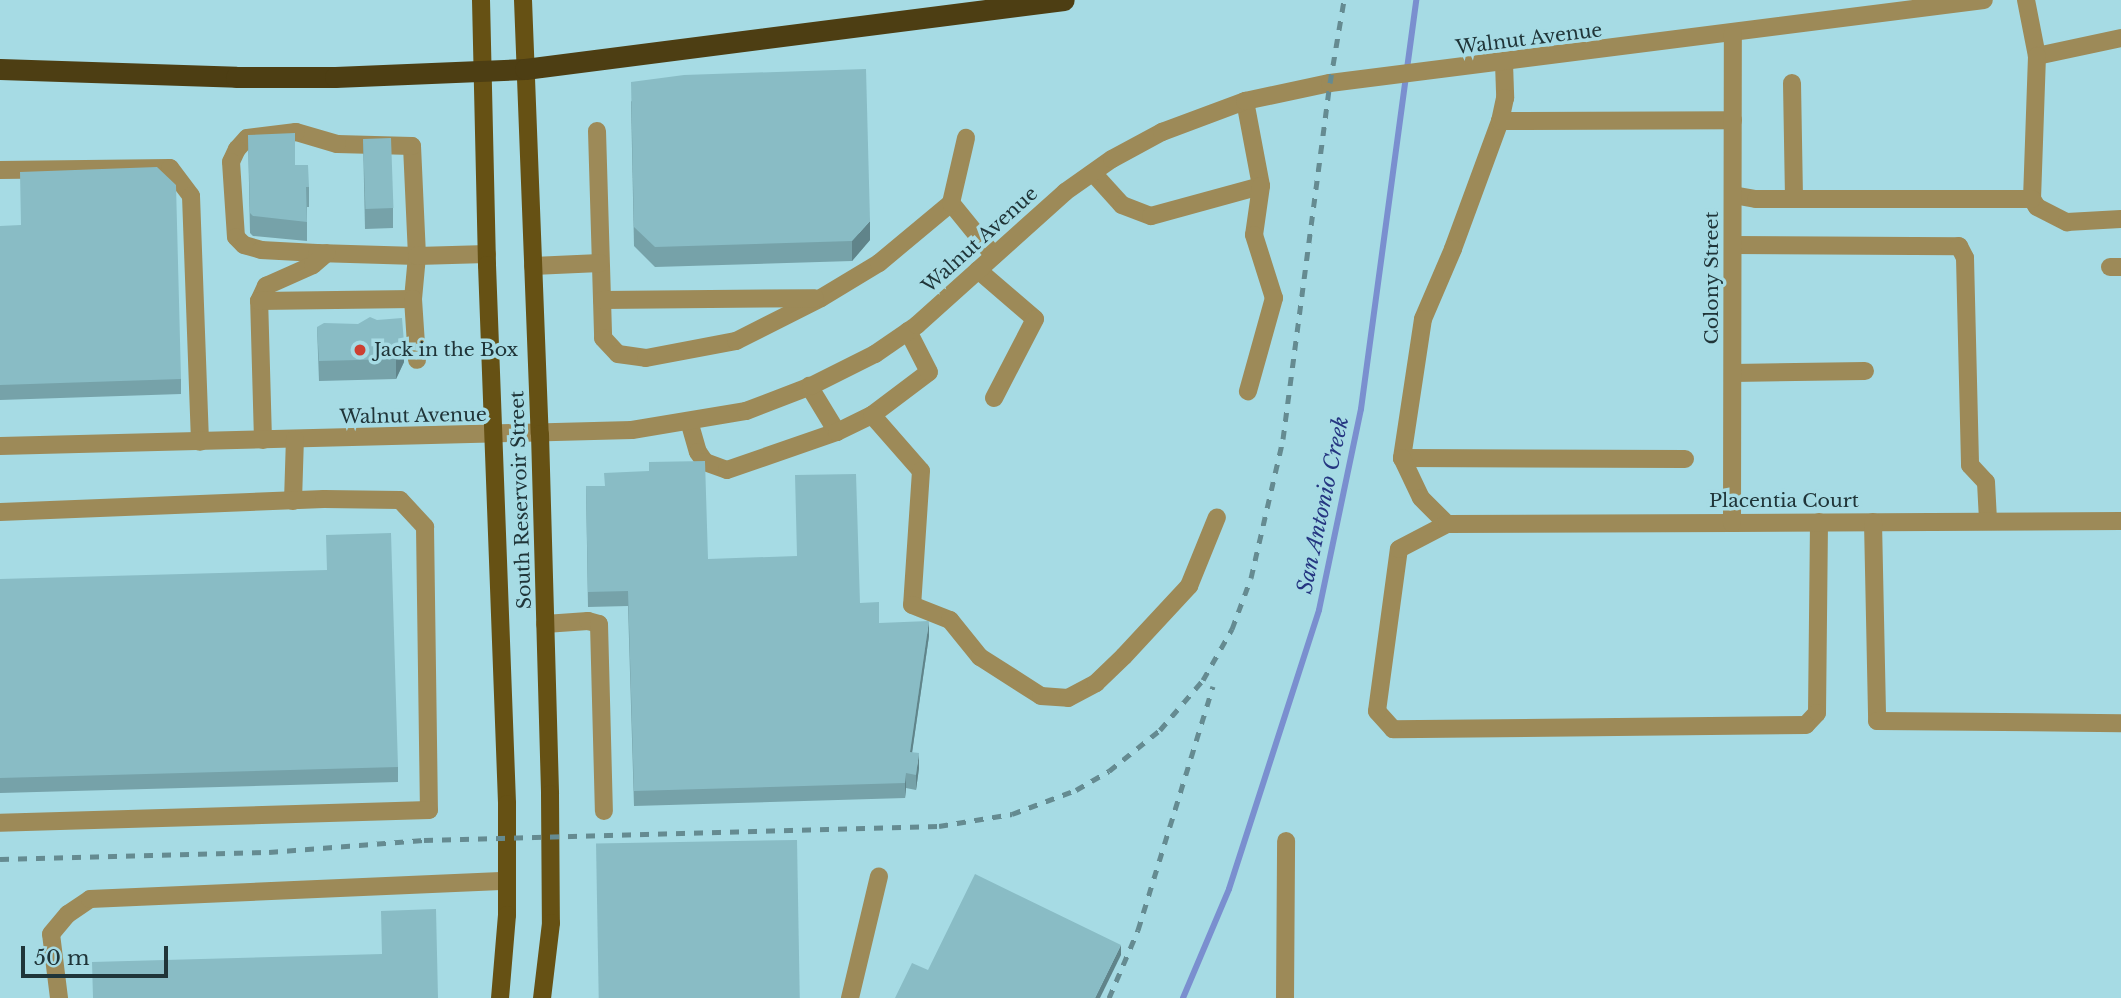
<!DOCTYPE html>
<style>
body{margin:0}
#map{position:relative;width:2121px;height:998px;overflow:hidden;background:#a6dbe4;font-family:"Libre Baskerville",serif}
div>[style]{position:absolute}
.stream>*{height:6px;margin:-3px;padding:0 3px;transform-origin:3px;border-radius:3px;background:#7a8fcf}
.minor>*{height:18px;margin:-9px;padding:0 9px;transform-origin:9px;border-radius:9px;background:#9d8a58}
.major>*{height:18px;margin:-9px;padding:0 9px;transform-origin:9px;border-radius:9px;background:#665114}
.highway>*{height:21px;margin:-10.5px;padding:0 10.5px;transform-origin:10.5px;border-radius:10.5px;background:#4d3e13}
.rail>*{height:5px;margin-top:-2.5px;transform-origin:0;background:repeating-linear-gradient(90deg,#658b91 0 9px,transparent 0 18px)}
.wall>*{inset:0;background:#76a2a9}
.shaded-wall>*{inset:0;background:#60848a}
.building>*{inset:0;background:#89bcc5;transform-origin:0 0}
.dots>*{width:19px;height:19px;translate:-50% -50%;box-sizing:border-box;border:4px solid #a6dbe4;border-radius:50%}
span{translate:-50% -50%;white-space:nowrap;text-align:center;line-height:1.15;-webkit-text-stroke:7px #a6dbe4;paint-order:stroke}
.street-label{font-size:19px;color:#203539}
.poi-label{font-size:19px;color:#203539}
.left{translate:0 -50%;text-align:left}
.water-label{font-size:21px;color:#253681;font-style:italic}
.scale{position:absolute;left:21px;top:946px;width:147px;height:32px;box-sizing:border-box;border:4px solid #203539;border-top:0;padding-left:9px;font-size:21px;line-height:24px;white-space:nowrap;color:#203539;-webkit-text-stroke:5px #a6dbe4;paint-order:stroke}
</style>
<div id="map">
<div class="stream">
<div style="left:1183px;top:998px;width:118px;rotate:-67.1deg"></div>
<div style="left:1229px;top:889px;width:293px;rotate:-72.1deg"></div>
<div style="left:1319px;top:610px;width:205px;rotate:-78.2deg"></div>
<div style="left:1361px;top:409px;width:413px;rotate:-82.3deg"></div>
</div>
<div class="minor">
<div style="left:2026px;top:0;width:57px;rotate:78.9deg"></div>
<div style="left:2121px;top:38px;width:86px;rotate:167.9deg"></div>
<div style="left:2037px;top:56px;width:143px;rotate:92deg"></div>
<div style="left:2032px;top:199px;width:9px;rotate:58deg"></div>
<div style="left:2037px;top:207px;width:34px;rotate:27deg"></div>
<div style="left:2067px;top:222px;width:54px;rotate:-3.2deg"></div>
<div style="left:1504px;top:63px;width:35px;rotate:88deg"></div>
<div style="left:1505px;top:98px;width:24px;rotate:102deg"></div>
<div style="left:1500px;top:121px;width:136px;rotate:110.2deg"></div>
<div style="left:1453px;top:249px;width:76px;rotate:113.2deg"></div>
<div style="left:1423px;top:319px;width:141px;rotate:98.6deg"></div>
<div style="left:1402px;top:458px;width:283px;rotate:0.2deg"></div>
<div style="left:1792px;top:83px;width:116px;rotate:89deg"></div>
<div style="left:1245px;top:101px;width:86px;rotate:79.3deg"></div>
<div style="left:1500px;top:121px;width:233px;rotate:-0.2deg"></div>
<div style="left:597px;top:131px;width:207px;rotate:88.3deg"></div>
<div style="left:603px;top:338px;width:22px;rotate:47deg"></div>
<div style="left:618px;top:354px;width:28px;rotate:8deg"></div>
<div style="left:646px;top:358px;width:92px;rotate:-10.7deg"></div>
<div style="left:736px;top:341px;width:95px;rotate:-26.8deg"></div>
<div style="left:821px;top:298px;width:68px;rotate:-31.1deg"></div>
<div style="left:879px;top:263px;width:94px;rotate:-39.8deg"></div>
<div style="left:951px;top:203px;width:68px;rotate:50.9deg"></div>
<div style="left:0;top:170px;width:170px;rotate:-0.7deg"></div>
<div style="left:170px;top:168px;width:35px;rotate:53deg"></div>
<div style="left:191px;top:196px;width:246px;rotate:87.9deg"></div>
<div style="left:1093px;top:173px;width:43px;rotate:47.8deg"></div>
<div style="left:1122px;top:205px;width:31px;rotate:21deg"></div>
<div style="left:1151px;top:216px;width:114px;rotate:-15.3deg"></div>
<div style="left:1261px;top:186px;width:49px;rotate:98.1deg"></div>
<div style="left:1254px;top:235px;width:66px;rotate:72.4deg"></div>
<div style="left:1274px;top:298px;width:97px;rotate:105.6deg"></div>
<div style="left:1733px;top:195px;width:23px;rotate:10deg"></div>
<div style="left:1756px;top:199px;width:276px"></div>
<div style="left:951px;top:203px;width:67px;rotate:-77deg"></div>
<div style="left:1733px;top:245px;width:226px;rotate:0.3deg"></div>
<div style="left:1959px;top:246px;width:13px;rotate:63deg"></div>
<div style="left:1965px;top:258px;width:207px;rotate:88.6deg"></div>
<div style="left:1970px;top:465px;width:23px;rotate:47deg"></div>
<div style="left:1986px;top:482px;width:39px;rotate:87deg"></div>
<div style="left:533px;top:266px;width:67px;rotate:-2.6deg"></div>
<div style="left:2110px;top:267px;width:11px"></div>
<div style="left:978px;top:270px;width:75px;rotate:40.7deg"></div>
<div style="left:1035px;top:319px;width:89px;rotate:117.4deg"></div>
<div style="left:413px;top:299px;width:43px;rotate:-84.7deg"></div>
<div style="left:417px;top:256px;width:110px;rotate:-92.6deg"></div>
<div style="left:412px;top:146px;width:75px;rotate:-178.5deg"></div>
<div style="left:337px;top:144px;width:43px;rotate:-163.7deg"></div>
<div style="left:296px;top:132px;width:49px;rotate:173deg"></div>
<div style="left:247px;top:138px;width:15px;rotate:132deg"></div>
<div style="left:237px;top:149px;width:14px;rotate:115deg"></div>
<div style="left:231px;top:162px;width:75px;rotate:86.2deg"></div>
<div style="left:236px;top:237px;width:11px;rotate:45deg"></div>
<div style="left:244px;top:245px;width:18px;rotate:16deg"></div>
<div style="left:261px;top:250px;width:56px;rotate:3.1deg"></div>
<div style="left:317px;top:253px;width:100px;rotate:1.7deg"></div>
<div style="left:417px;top:256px;width:70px;rotate:-1.6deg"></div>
<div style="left:602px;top:300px;width:213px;rotate:-0.5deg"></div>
<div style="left:259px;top:301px;width:17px;rotate:-65deg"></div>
<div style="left:266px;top:286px;width:51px;rotate:-24.1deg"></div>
<div style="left:313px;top:265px;width:18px;rotate:-41deg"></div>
<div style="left:1733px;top:373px;width:132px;rotate:-0.9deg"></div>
<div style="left:872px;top:415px;width:71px;rotate:-37deg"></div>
<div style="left:929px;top:372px;width:46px;rotate:-117.1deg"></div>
<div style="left:689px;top:421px;width:32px;rotate:74deg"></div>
<div style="left:698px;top:452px;width:12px;rotate:55deg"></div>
<div style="left:705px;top:462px;width:23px;rotate:20deg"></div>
<div style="left:727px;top:470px;width:116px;rotate:-19.1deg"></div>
<div style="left:837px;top:432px;width:54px;rotate:-121.3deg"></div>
<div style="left:837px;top:432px;width:39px;rotate:-26deg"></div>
<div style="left:872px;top:415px;width:74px;rotate:48.8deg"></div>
<div style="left:921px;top:471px;width:134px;rotate:93.8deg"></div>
<div style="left:912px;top:605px;width:41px;rotate:21.5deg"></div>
<div style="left:950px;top:620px;width:48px;rotate:51deg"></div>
<div style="left:980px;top:657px;width:72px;rotate:32.6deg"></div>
<div style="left:1041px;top:696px;width:27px;rotate:4deg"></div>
<div style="left:1068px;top:698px;width:32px;rotate:-28deg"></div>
<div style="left:1096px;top:683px;width:39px;rotate:-44deg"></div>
<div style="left:1124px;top:656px;width:96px;rotate:-47.1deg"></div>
<div style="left:1189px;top:586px;width:74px;rotate:-67.9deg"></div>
<div style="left:263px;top:440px;width:139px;rotate:-91.6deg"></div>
<div style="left:259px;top:301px;width:154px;rotate:-0.7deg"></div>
<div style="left:413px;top:299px;width:61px;rotate:86.2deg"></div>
<div style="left:0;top:446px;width:632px;rotate:-1.45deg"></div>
<div style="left:632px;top:430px;width:116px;rotate:-9.5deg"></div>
<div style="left:746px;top:411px;width:70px;rotate:-21deg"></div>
<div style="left:811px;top:386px;width:72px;rotate:-26.6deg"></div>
<div style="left:875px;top:354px;width:51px;rotate:-34.6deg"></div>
<div style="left:917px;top:325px;width:199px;rotate:-41.9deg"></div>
<div style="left:1065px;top:192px;width:57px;rotate:-35.1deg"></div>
<div style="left:1112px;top:159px;width:57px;rotate:-28.4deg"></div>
<div style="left:1162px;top:132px;width:89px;rotate:-20.5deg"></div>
<div style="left:1245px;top:101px;width:87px;rotate:-12deg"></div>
<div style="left:1330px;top:83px;width:659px;rotate:-7.23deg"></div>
<div style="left:1402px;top:458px;width:44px;rotate:64.6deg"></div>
<div style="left:1421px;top:498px;width:37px;rotate:45deg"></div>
<div style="left:293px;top:501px;width:62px;rotate:-88.2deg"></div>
<div style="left:0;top:512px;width:324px;rotate:-2.3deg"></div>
<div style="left:324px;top:499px;width:76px;rotate:0.8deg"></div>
<div style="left:400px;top:500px;width:37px;rotate:47deg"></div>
<div style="left:425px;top:527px;width:283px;rotate:89.2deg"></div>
<div style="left:429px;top:810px;width:429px;rotate:178.3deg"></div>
<div style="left:1819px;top:522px;width:191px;rotate:90.6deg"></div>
<div style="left:1817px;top:713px;width:16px;rotate:133deg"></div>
<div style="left:1806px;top:725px;width:413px;rotate:179.4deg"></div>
<div style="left:1393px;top:729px;width:24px;rotate:-132deg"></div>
<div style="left:1377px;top:711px;width:163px;rotate:-82.3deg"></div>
<div style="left:1399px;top:549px;width:54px;rotate:-27.5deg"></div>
<div style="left:1447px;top:524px;width:285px;rotate:-0.2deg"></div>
<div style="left:1732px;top:523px;width:389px;rotate:-0.3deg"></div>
<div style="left:1873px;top:522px;width:199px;rotate:88.8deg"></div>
<div style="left:1877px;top:721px;width:244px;rotate:0.5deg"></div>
<div style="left:1732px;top:523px;width:489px;rotate:-89.9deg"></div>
<div style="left:545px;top:624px;width:43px;rotate:-4deg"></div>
<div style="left:588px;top:621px;width:11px;rotate:15deg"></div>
<div style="left:599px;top:624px;width:187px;rotate:88.5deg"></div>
<div style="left:59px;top:998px;width:64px;rotate:-97.1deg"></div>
<div style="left:51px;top:934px;width:26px;rotate:-50deg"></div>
<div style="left:68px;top:914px;width:27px;rotate:-34deg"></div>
<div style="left:90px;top:899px;width:417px;rotate:-2.5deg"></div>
<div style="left:850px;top:998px;width:125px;rotate:-76.6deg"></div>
<div style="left:1285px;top:998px;width:157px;rotate:-89.6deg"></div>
</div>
<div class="major">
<div style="left:481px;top:0;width:265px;rotate:88.7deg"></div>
<div style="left:487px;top:265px;width:539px;rotate:87.87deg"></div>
<div style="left:507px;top:804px;width:111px;rotate:90deg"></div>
<div style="left:507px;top:915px;width:83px;rotate:94.8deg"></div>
<div style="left:523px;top:0;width:434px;rotate:87.8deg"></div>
<div style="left:540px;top:434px;width:360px;rotate:88.4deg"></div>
<div style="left:550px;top:794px;width:129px;rotate:89.6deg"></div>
<div style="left:551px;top:923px;width:76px;rotate:96.8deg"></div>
</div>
<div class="highway">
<div style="left:0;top:69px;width:236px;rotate:1.9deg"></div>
<div style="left:236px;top:77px;width:99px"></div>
<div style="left:335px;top:77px;width:190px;rotate:-2.4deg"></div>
<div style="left:525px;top:69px;width:543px;rotate:-7.3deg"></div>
</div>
<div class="rail">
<div style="left:0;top:859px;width:269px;rotate:-1.5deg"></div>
<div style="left:269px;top:852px;width:155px;rotate:-4.4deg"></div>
<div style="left:424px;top:840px;width:515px;rotate:-1.56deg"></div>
<div style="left:939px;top:826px;width:74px;rotate:-9.3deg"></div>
<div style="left:1012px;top:814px;width:68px;rotate:-20.6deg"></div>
<div style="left:1076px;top:790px;width:38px;rotate:-30deg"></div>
<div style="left:1109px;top:771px;width:65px;rotate:-38.8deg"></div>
<div style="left:1160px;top:730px;width:66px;rotate:-49.3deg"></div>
<div style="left:1203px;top:680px;width:59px;rotate:-60.4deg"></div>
<div style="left:1232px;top:629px;width:54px;rotate:-69.6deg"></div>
<div style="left:1251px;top:578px;width:143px;rotate:-77deg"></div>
<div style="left:1283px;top:439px;width:359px;rotate:-82.5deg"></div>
<div style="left:1330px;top:83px;width:84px;rotate:-80.4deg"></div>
<div style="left:1109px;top:998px;width:74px;rotate:-66.9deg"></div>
<div style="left:1138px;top:930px;width:255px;rotate:-72.9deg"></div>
</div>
<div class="wall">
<div style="clip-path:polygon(631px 101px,870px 240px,852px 261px,655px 267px,634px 246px)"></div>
<div style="clip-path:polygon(248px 135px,295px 165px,309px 187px,309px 207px,307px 207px,307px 241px,253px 236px,250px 233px)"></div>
<div style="clip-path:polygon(363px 139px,393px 208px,393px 228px,365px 229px)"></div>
<div style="clip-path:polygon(0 226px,181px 379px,181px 394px,0 400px)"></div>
<div style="clip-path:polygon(317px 327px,404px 362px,396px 379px,319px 381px)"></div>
<div style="clip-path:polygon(586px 486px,604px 486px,708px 559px,860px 603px,879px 623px,929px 636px,912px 752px,919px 768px,916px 790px,906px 788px,905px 798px,634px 806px,628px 606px,588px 607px)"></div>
<div style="clip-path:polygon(0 579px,398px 767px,398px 782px,0 793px)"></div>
</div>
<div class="shaded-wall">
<div style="clip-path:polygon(870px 221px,870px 240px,852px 261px,852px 241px)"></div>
<div style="clip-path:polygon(404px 343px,404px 362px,396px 379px,396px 359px)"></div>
<div style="clip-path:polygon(929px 621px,929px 636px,910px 767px,910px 752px)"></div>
<div style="clip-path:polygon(919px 753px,919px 768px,916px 790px,916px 775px)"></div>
<div style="clip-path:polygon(906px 773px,906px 788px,905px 798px,905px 783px)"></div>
<div style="clip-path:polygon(1121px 945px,1121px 955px,1100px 998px,1095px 998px)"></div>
</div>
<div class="building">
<div style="clip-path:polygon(866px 69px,870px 221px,852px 241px,655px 247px,634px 227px,631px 82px,684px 75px)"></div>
<div style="clip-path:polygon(295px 133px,295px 165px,308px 165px,309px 187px,306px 187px,307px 222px,253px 216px,250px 213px,248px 135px)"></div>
<div style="left:391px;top:138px;width:70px;height:28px;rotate:88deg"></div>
<div style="clip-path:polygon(157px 167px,176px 185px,181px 379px,0 385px,0 226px,21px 225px,20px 172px)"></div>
<div style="clip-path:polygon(370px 317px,377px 320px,402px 318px,404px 343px,396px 359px,319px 361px,317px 327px,324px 323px,358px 324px)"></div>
<div style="clip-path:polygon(705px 461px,708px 559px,797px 556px,795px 475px,856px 474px,860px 603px,879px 602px,879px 623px,929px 621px,910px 752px,919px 753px,916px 775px,906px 773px,905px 783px,634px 791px,628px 591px,588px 592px,586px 486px,605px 486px,604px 473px,649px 471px,649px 462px)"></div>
<div style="clip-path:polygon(391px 533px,398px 767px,0 778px,0 579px,327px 570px,326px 535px)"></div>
<div style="left:797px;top:840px;width:158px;height:201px;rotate:89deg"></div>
<div style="clip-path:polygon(975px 874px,1121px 945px,1095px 998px,895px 998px,912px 963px,928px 970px)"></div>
<div style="clip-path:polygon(436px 909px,438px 998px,93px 998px,92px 962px,382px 954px,381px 911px)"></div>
</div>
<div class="dots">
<div style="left:360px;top:350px;background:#cd4032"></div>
</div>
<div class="street-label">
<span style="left:1529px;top:39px;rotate:-7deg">Walnut Avenue</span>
<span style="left:980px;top:240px;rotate:-42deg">Walnut Avenue</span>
<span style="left:1712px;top:278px;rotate:-90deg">Colony Street</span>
<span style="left:413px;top:416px;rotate:-1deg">Walnut Avenue</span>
<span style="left:521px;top:500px;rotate:-92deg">South Reservoir Street</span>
<span style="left:1784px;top:501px">Placentia Court</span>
</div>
<div class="poi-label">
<span class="left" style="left:374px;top:350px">Jack in the Box</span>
</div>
<div class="water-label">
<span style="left:1323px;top:505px;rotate:-78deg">San Antonio Creek</span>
</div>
<div class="scale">50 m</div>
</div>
